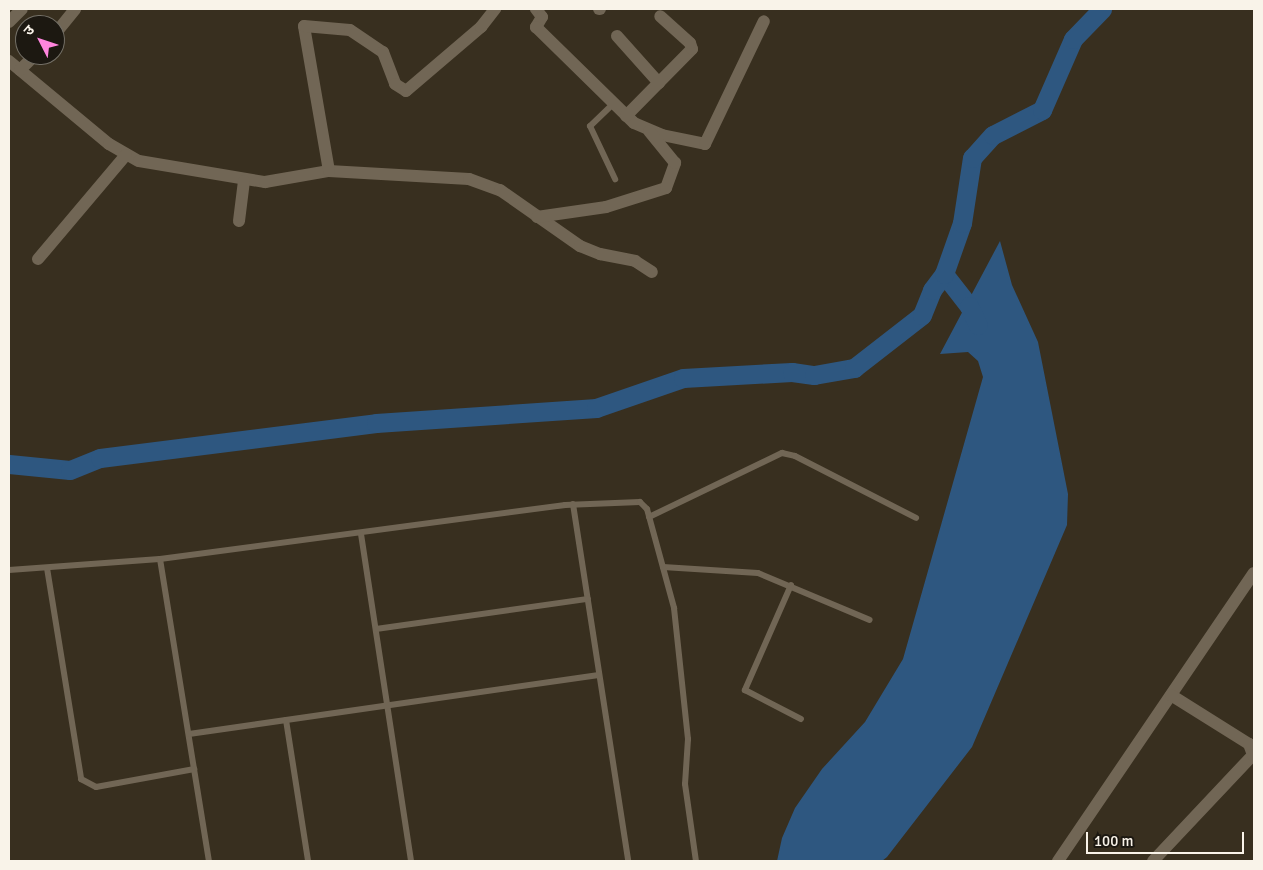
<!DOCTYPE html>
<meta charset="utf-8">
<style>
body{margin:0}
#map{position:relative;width:1263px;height:870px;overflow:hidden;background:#382f1f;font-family:Signika,"Noto Sans Devanagari",sans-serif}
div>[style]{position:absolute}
.water>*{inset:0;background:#2e5780}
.river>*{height:19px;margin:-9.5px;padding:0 9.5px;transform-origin:9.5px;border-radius:9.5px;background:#2e5780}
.service>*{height:6px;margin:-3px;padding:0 3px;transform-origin:3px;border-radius:3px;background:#716655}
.minor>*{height:12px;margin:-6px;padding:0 6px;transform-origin:6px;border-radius:6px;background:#716655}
span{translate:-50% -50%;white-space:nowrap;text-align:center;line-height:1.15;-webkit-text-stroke:5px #1c1811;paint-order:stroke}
.frame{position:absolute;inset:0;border:10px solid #f9f3e9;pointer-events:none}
.north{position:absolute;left:15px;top:15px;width:50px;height:50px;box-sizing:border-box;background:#1c1811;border:1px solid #747067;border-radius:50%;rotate:311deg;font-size:14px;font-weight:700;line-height:20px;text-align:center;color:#f9f3e9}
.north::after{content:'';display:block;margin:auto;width:18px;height:22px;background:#ff85de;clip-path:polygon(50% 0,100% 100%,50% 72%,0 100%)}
.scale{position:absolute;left:1086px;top:832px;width:158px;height:22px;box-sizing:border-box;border:2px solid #f9f3e9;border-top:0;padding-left:6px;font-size:15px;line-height:18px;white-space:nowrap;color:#f9f3e9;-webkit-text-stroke:4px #1c1811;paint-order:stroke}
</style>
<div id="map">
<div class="water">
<div style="clip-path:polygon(1000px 241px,1012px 285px,1038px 342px,1068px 494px,1067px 525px,972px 747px,887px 857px,882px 861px,777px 861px,782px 838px,795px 808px,822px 769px,865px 722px,903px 659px,983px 377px,978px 361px,968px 352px,940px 354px)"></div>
</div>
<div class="river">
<div style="left:944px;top:274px;width:41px;rotate:52deg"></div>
<div style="left:969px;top:306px;width:21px;rotate:65deg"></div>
<div style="left:9px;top:464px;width:61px;rotate:5.6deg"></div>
<div style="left:70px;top:470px;width:32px;rotate:-22deg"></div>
<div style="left:100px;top:458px;width:278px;rotate:-7.2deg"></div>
<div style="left:376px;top:423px;width:221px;rotate:-3.9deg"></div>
<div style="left:596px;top:408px;width:92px;rotate:-19deg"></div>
<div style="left:683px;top:378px;width:109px;rotate:-3.2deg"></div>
<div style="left:792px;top:372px;width:22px;rotate:8deg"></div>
<div style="left:814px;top:375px;width:41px;rotate:-9.9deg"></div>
<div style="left:854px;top:368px;width:86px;rotate:-37.9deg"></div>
<div style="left:922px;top:315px;width:27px;rotate:-68deg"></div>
<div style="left:932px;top:290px;width:20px;rotate:-53deg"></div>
<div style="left:944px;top:274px;width:54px;rotate:-70.6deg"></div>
<div style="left:962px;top:223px;width:66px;rotate:-81.3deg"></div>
<div style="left:972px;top:158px;width:31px;rotate:-48deg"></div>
<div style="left:993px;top:135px;width:55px;rotate:-27deg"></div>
<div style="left:1042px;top:110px;width:77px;rotate:-66.4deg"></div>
<div style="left:1073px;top:39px;width:42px;rotate:-46deg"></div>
</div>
<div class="service">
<div style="left:613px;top:104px;width:32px;rotate:136deg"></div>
<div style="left:590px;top:126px;width:59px;rotate:64.7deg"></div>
<div style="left:573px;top:504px;width:361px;rotate:81.2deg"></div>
<div style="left:649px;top:517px;width:148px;rotate:-25.7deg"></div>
<div style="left:782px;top:453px;width:13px;rotate:13deg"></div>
<div style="left:795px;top:456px;width:136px;rotate:27.1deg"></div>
<div style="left:361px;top:534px;width:331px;rotate:81.3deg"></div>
<div style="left:160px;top:559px;width:306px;rotate:80.8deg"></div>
<div style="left:663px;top:567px;width:95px;rotate:3.6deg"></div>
<div style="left:758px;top:573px;width:121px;rotate:22.8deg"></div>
<div style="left:47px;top:568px;width:214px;rotate:80.8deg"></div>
<div style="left:81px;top:779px;width:17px;rotate:28deg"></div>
<div style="left:96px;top:787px;width:100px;rotate:-10.4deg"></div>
<div style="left:9px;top:570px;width:151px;rotate:-4.2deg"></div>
<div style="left:160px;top:559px;width:409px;rotate:-7.6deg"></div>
<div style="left:565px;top:505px;width:75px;rotate:-2.3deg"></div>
<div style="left:640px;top:502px;width:10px;rotate:45deg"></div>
<div style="left:647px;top:509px;width:103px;rotate:74.7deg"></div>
<div style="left:674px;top:608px;width:132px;rotate:83.9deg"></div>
<div style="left:688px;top:739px;width:45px;rotate:93.8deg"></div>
<div style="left:685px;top:784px;width:78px;rotate:81.9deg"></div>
<div style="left:791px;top:585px;width:115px;rotate:113.7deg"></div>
<div style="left:745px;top:690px;width:63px;rotate:27.4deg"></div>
<div style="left:376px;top:629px;width:214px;rotate:-8.1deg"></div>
<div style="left:286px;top:720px;width:143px;rotate:81.1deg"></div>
<div style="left:189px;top:734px;width:414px;rotate:-8.2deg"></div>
</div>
<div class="minor">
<div style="left:536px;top:9px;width:10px;rotate:53deg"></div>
<div style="left:542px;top:17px;width:12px;rotate:121deg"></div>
<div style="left:536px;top:27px;width:137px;rotate:44.4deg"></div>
<div style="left:634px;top:123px;width:30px;rotate:23deg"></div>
<div style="left:662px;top:135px;width:44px;rotate:11.8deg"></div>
<div style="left:705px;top:144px;width:136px;rotate:-64.4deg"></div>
<div style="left:599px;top:9px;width:1px"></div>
<div style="left:9px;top:22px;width:18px;rotate:-45deg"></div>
<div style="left:55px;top:34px;width:32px;rotate:-51deg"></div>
<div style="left:617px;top:36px;width:63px;rotate:48.2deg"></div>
<div style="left:9px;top:61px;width:130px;rotate:39.7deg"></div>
<div style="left:109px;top:144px;width:34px;rotate:30deg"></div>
<div style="left:139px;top:161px;width:128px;rotate:9.5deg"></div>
<div style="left:265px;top:182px;width:65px;rotate:-9.8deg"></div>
<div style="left:329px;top:171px;width:140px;rotate:3.3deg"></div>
<div style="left:469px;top:179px;width:33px;rotate:20deg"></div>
<div style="left:500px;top:190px;width:98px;rotate:35deg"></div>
<div style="left:580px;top:246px;width:22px;rotate:22deg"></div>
<div style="left:600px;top:254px;width:36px;rotate:11deg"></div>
<div style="left:635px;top:261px;width:20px;rotate:33deg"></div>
<div style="left:20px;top:70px;width:21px;rotate:-45deg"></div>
<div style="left:626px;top:116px;width:94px;rotate:-45.4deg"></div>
<div style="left:692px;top:49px;width:6px;rotate:-108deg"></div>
<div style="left:690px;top:43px;width:40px;rotate:-138deg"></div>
<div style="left:329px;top:171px;width:147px;rotate:-99.8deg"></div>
<div style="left:304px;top:26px;width:46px;rotate:5deg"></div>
<div style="left:350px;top:30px;width:40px;rotate:34deg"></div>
<div style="left:383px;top:52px;width:34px;rotate:69deg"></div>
<div style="left:395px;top:84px;width:13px;rotate:32deg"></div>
<div style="left:406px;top:91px;width:99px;rotate:-40.5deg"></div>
<div style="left:481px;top:27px;width:23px;rotate:-52deg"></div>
<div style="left:537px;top:217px;width:70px;rotate:-8.2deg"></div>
<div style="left:606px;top:207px;width:63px;rotate:-17.6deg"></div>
<div style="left:666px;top:188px;width:27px;rotate:-70deg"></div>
<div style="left:675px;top:163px;width:41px;rotate:-129.1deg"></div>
<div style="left:239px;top:221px;width:40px;rotate:-82.9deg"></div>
<div style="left:38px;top:259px;width:136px;rotate:-49.8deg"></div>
<div style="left:1058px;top:861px;width:348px;rotate:-55.8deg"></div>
<div style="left:1153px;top:861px;width:146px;rotate:-46.7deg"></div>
<div style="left:1253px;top:755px;width:12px;rotate:-110deg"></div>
<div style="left:1249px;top:744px;width:92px;rotate:-147.9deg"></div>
</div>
<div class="frame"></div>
<div class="north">उ</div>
<div class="scale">100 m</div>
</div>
